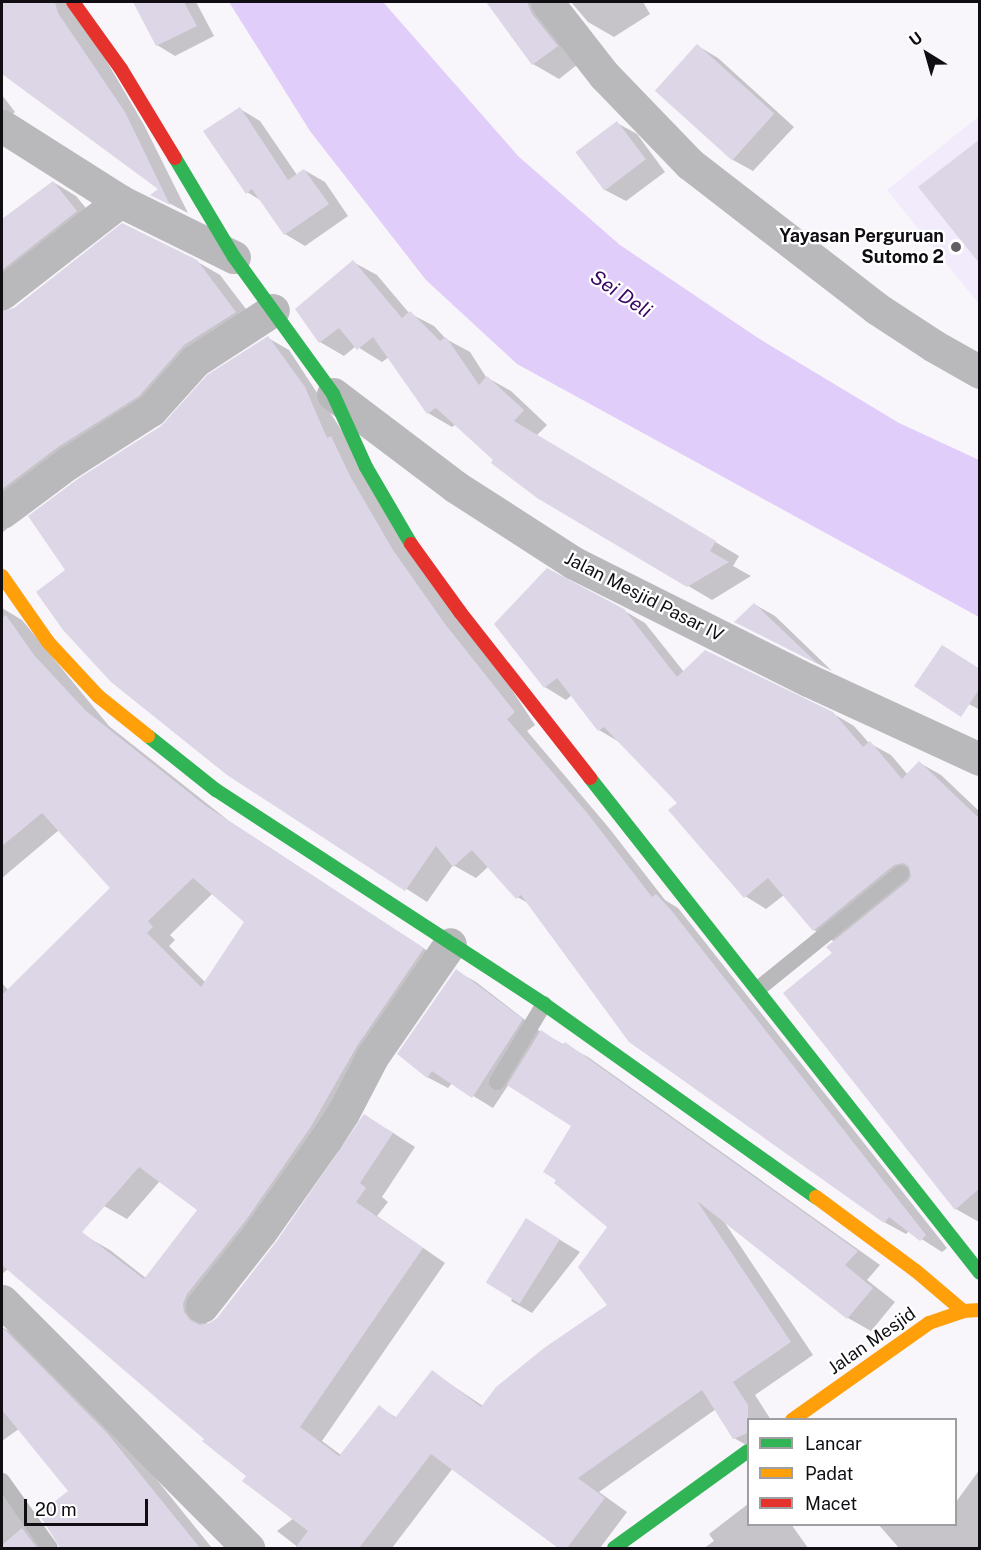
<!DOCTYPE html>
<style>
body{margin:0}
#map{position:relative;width:981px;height:1550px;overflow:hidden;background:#f8f5fb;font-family:"Public Sans",sans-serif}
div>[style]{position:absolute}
.built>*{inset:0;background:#f2ebfc}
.water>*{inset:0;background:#e0cdfa}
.shadow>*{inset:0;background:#0003}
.building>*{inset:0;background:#ddd6e7;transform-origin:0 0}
.lane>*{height:16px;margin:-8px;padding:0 8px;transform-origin:8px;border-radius:8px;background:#b9b8bb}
.street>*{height:33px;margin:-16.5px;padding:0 16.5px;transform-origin:16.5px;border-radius:16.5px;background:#b9b8bb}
.fast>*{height:14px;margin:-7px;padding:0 7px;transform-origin:7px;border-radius:7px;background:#30b455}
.slow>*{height:14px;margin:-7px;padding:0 7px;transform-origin:7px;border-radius:7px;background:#ff9f0a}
.jam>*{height:14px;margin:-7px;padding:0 7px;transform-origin:7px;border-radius:7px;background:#e5322d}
.dots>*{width:16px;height:16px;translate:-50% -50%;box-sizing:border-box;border:3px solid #fff;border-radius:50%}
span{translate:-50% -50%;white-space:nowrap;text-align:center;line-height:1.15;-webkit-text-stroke:4.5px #fff;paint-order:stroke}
.poi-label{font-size:18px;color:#100d13;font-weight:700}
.right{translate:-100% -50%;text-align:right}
.street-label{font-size:18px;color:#100d13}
.water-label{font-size:20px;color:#3b0662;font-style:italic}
.frame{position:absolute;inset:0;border:3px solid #100d13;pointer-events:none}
.legend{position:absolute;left:747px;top:1418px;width:210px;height:108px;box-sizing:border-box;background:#fff;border:2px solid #9f9ea1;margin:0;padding:8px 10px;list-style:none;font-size:18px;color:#100d13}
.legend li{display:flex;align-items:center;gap:12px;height:30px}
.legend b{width:30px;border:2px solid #9f9ea1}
.north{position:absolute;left:897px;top:24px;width:60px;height:60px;-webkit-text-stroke:4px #fff;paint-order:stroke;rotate:323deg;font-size:16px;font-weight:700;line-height:24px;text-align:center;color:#100d13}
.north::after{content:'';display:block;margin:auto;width:21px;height:27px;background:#100d13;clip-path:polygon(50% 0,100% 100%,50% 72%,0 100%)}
.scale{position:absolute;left:24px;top:1499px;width:124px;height:27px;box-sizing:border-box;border:3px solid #100d13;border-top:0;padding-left:8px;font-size:18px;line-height:21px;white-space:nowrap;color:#100d13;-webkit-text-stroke:4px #fff;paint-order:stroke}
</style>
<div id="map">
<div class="built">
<div style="clip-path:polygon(979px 116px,979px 304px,887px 190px)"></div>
</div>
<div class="water">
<div style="clip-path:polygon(229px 2px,383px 2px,518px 156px,620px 245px,758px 338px,899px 423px,979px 460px,979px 617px,517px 364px,426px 280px,310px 131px)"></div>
</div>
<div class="shadow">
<div style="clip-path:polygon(2px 2px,72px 2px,144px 125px,188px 213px,153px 195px,160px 190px,2px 72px)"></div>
<div style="clip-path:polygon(149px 2px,196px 2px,214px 36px,175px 56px,157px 45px,138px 7px)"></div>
<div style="clip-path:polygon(487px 2px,562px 2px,582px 61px,559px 79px,533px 64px)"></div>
<div style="clip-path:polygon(571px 2px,643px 2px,650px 14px,614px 37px,588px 22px)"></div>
<div style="clip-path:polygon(698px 46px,718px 58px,794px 127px,753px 171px,733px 160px)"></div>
<div style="clip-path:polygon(2px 95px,15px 112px,2px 123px)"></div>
<div style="clip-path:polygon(240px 109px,260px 121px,297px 175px,304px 170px,325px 182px,348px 216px,305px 246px,285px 234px,262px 201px,247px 192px)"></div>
<div style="clip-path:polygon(617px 123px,637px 134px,665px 172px,626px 201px,605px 190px)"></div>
<div style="clip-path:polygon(53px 182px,76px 196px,99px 224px,8px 299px,7px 312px,196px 261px,220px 275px,258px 325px,7px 518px,7px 529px,2px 533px,2px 221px)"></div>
<div style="clip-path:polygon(353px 262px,377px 275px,409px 313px,434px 326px,446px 339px,470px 352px,486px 377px,511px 391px,547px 425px,536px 436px,739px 556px,733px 566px,751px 576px,712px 600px,538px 497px,456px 424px,452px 427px,428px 413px,389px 357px,382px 362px,356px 346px,344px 356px,320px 342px,297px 310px)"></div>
<div style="clip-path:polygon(268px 338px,289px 350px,535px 725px,527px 731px,609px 828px,665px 900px,678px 908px,947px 1248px,942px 1252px,909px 1231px,906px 1234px,884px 1222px,530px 904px,517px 897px,489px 866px,476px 878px,453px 865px,427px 902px,228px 774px,67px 571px,162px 427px)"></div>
<div style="clip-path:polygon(754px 604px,775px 616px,832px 671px,736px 622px)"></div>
<div style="clip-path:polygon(evenodd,2px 608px,22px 620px,109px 726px,229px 821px,446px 963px,206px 1318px,207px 1325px,218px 1319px,387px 1129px,415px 1147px,382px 1197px,388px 1202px,377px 1216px,445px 1263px,322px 1441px,341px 1455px,379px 1407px,397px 1418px,432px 1372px,483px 1406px,609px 1305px,609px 1227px,573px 1126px,509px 1084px,493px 1108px,452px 1083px,448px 1088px,427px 1077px,456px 971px,476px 982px,542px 1033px,588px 1057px,880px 1265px,867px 1280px,895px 1302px,871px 1331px,848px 1318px,723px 1220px,813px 1355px,755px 1395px,771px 1420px,748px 1420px,748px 1446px,734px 1438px,716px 1409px,599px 1492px,627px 1512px,600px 1548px,560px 1548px,453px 1468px,392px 1548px,299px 1548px,277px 1531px,294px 1518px,206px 1438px,87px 1237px,110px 1250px,147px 1279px,199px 1209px,160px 1181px,127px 1219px,104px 1206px,96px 1197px,2px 1274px,2px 983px,8px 990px,112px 888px,59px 830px,2px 878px,2px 608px,213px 893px,246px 922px,206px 983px,169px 946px,175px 940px,170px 935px,213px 893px)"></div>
<div style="clip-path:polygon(623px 610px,645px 623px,684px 672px,832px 713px,854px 726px,869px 743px,891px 755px,908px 775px,920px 763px,941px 775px,980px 812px,980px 1219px,977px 1221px,956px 1209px,834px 953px,835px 942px,814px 930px,784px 895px,766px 909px,745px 896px,679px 803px,621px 743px,599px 730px,572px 695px,566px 700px,545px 687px,496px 624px)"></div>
<div style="clip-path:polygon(980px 669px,980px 710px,969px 704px)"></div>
<div style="clip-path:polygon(547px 1232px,580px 1252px,532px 1313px,511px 1301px)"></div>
<div style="clip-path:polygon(2px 1327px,22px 1339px,132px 1449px,212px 1548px,61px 1548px,70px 1491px,20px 1428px,2px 1441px)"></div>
<div style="clip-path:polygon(980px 1469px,980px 1548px,899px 1548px,878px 1524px,956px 1524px,956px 1502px)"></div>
<div style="clip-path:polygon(2px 1495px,32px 1535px,51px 1548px,2px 1548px)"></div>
<div style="clip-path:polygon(748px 1504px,748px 1524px,791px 1524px,808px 1548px,704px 1548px,714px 1541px,709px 1534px)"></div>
</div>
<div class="building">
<div style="clip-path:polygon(2px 2px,55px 2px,58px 13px,125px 112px,170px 205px,150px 195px,158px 189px,2px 74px)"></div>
<div style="clip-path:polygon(133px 2px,184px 2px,197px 26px,156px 46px)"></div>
<div style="clip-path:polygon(486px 2px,527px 2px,532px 14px,558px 46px,532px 65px)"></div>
<div style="left:697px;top:44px;width:104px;height:63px;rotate:42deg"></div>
<div style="clip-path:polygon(240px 107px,288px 180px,304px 169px,329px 204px,284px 235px,252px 189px,246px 194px,203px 131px)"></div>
<div style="left:617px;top:121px;width:48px;height:52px;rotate:53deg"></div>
<div style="clip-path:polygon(980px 139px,980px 264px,918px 187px)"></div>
<div style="clip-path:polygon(53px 181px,77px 211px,2px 270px,2px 219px)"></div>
<div style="clip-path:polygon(122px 223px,197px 260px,236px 312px,184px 345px,139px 396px,58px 447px,2px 489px,2px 311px,14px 308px)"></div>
<div style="clip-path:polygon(353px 260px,402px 318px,410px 311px,440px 341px,446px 337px,479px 385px,487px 376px,524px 410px,514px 421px,716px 541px,710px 551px,729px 562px,687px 587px,537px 498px,491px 463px,493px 460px,436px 408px,427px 414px,373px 337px,357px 350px,339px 328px,319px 343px,295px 309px)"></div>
<div style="clip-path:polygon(268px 336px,305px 387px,327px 438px,331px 436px,350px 476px,393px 550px,445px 624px,515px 712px,507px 719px,588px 814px,652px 897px,656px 894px,671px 910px,926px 1235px,920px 1241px,889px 1217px,884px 1223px,629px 1042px,521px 895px,516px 899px,472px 850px,453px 867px,436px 846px,405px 891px,227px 775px,111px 682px,63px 630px,36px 592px,65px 570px,28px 516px,79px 478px,161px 426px,207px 375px)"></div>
<div style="clip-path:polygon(547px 568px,624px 609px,677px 677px,705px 650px,833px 712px,863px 747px,870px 741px,902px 779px,919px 761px,980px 819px,980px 1188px,955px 1210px,783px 993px,832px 953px,826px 947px,908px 881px,911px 876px,909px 867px,904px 863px,894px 865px,813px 931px,768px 878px,744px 898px,668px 810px,677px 803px,604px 727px,598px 731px,557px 678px,544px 688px,494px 624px)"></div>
<div style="clip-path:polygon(754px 603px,818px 664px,734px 622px)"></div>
<div style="clip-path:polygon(evenodd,6px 615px,34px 655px,86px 711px,206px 806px,424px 948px,357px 1046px,310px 1128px,246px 1220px,187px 1294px,183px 1304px,184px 1312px,190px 1320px,200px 1325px,209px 1323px,217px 1318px,276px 1242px,364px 1114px,393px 1133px,360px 1183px,366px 1188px,356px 1202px,423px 1248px,300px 1427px,339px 1456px,379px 1405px,395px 1418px,432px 1370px,481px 1407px,496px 1387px,544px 1348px,607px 1305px,578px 1267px,607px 1227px,554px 1183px,556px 1180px,543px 1172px,571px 1126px,507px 1085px,541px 1030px,563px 1045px,565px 1042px,858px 1251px,845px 1265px,873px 1288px,847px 1319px,697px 1201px,791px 1342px,733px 1382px,748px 1405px,748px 1433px,733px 1439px,702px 1390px,578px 1478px,605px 1498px,567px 1548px,558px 1548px,431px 1454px,359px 1548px,295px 1548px,308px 1531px,242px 1481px,246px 1476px,202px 1441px,204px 1439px,2px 1265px,2px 995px,110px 888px,42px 813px,2px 846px,2px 618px,6px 615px,193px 878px,244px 922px,201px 987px,147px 933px,153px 927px,148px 921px,193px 878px,6px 615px,139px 1167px,197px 1210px,144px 1279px,82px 1232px,139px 1167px)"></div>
<div style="clip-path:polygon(942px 645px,980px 669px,980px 688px,961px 717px,914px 686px)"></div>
<div style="clip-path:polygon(456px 969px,523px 1019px,472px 1098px,432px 1071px,427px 1078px,397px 1054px)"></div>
<div style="left:526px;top:1218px;width:40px;height:76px;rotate:32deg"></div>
<div style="clip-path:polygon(2px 1327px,107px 1433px,200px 1548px,60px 1548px,39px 1514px,68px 1491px,2px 1410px)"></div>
<div style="clip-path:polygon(22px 1528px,37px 1548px,2px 1548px,2px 1545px)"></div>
</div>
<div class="lane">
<div style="left:758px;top:989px;width:184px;rotate:-39deg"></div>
<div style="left:497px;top:1082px;width:91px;rotate:-58.9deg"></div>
<div style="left:2px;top:1481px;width:82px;rotate:54.4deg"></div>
</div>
<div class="street">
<div style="left:547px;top:2px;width:93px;rotate:52deg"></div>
<div style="left:604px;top:75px;width:124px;rotate:46deg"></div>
<div style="left:690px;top:164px;width:235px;rotate:37.7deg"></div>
<div style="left:876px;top:308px;width:69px;rotate:33.2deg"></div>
<div style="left:934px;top:346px;width:53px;rotate:29.5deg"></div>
<div style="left:2px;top:126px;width:140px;rotate:32.4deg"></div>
<div style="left:120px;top:201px;width:127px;rotate:26.2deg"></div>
<div style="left:2px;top:293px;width:150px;rotate:-37.9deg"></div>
<div style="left:333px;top:394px;width:154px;rotate:37.1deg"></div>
<div style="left:456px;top:487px;width:140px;rotate:32.8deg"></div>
<div style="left:574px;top:563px;width:262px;rotate:26.6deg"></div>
<div style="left:808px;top:680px;width:189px;rotate:24.7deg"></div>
<div style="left:2px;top:512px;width:82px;rotate:-36.6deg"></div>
<div style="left:68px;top:463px;width:98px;rotate:-32.6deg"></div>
<div style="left:151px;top:410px;width:66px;rotate:-48.1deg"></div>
<div style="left:195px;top:361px;width:93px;rotate:-33.2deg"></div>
<div style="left:2px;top:1301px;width:349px;rotate:45.1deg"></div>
<div style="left:202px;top:1306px;width:95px;rotate:-51.8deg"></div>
<div style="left:261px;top:1231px;width:113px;rotate:-54.8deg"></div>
<div style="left:326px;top:1139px;width:31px;rotate:-57deg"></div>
<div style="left:343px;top:1113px;width:63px;rotate:-62.6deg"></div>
<div style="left:372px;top:1057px;width:137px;rotate:-55.4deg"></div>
</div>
<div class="fast">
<div style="left:175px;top:158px;width:115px;rotate:59.2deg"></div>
<div style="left:234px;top:257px;width:169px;rotate:54.1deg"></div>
<div style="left:333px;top:394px;width:80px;rotate:65.7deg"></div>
<div style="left:366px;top:467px;width:89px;rotate:59.7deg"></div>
<div style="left:148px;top:736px;width:87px;rotate:38.5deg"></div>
<div style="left:216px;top:790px;width:392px;rotate:33.1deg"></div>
<div style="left:544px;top:1004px;width:334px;rotate:35.4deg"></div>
<div style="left:590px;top:778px;width:630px;rotate:51.77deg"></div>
<div style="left:614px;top:1548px;width:165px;rotate:-35.9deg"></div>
</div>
<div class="slow">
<div style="left:2px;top:576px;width:80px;rotate:55.1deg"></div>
<div style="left:48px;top:642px;width:74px;rotate:47.2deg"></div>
<div style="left:98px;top:696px;width:64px;rotate:38.7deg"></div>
<div style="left:816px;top:1197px;width:124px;rotate:36.5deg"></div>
<div style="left:916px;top:1271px;width:62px;rotate:40.4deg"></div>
<div style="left:792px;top:1420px;width:168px;rotate:-35.3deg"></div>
<div style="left:929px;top:1323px;width:36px;rotate:-19deg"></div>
<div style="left:963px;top:1311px;width:17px;rotate:-3deg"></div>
</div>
<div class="jam">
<div style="left:73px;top:2px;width:82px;rotate:54.4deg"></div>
<div style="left:121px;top:69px;width:104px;rotate:58.8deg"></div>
<div style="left:411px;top:544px;width:84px;rotate:54.2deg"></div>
<div style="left:460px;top:612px;width:211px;rotate:51.9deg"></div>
</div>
<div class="dots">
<div style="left:956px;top:247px;background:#615e64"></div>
</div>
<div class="poi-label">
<span class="right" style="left:944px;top:247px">Yayasan Perguruan<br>Sutomo 2</span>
</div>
<div class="street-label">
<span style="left:644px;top:597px;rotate:27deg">Jalan Mesjid Pasar IV</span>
<span style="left:872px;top:1341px;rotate:-35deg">Jalan Mesjid</span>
</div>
<div class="water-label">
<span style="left:621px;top:294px;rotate:34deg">Sei Deli</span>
</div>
<div class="frame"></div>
<ul class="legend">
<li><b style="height:8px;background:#30b455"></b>Lancar</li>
<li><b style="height:8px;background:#ff9f0a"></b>Padat</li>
<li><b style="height:8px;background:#e5322d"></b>Macet</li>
</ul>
<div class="north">U</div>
<div class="scale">20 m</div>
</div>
